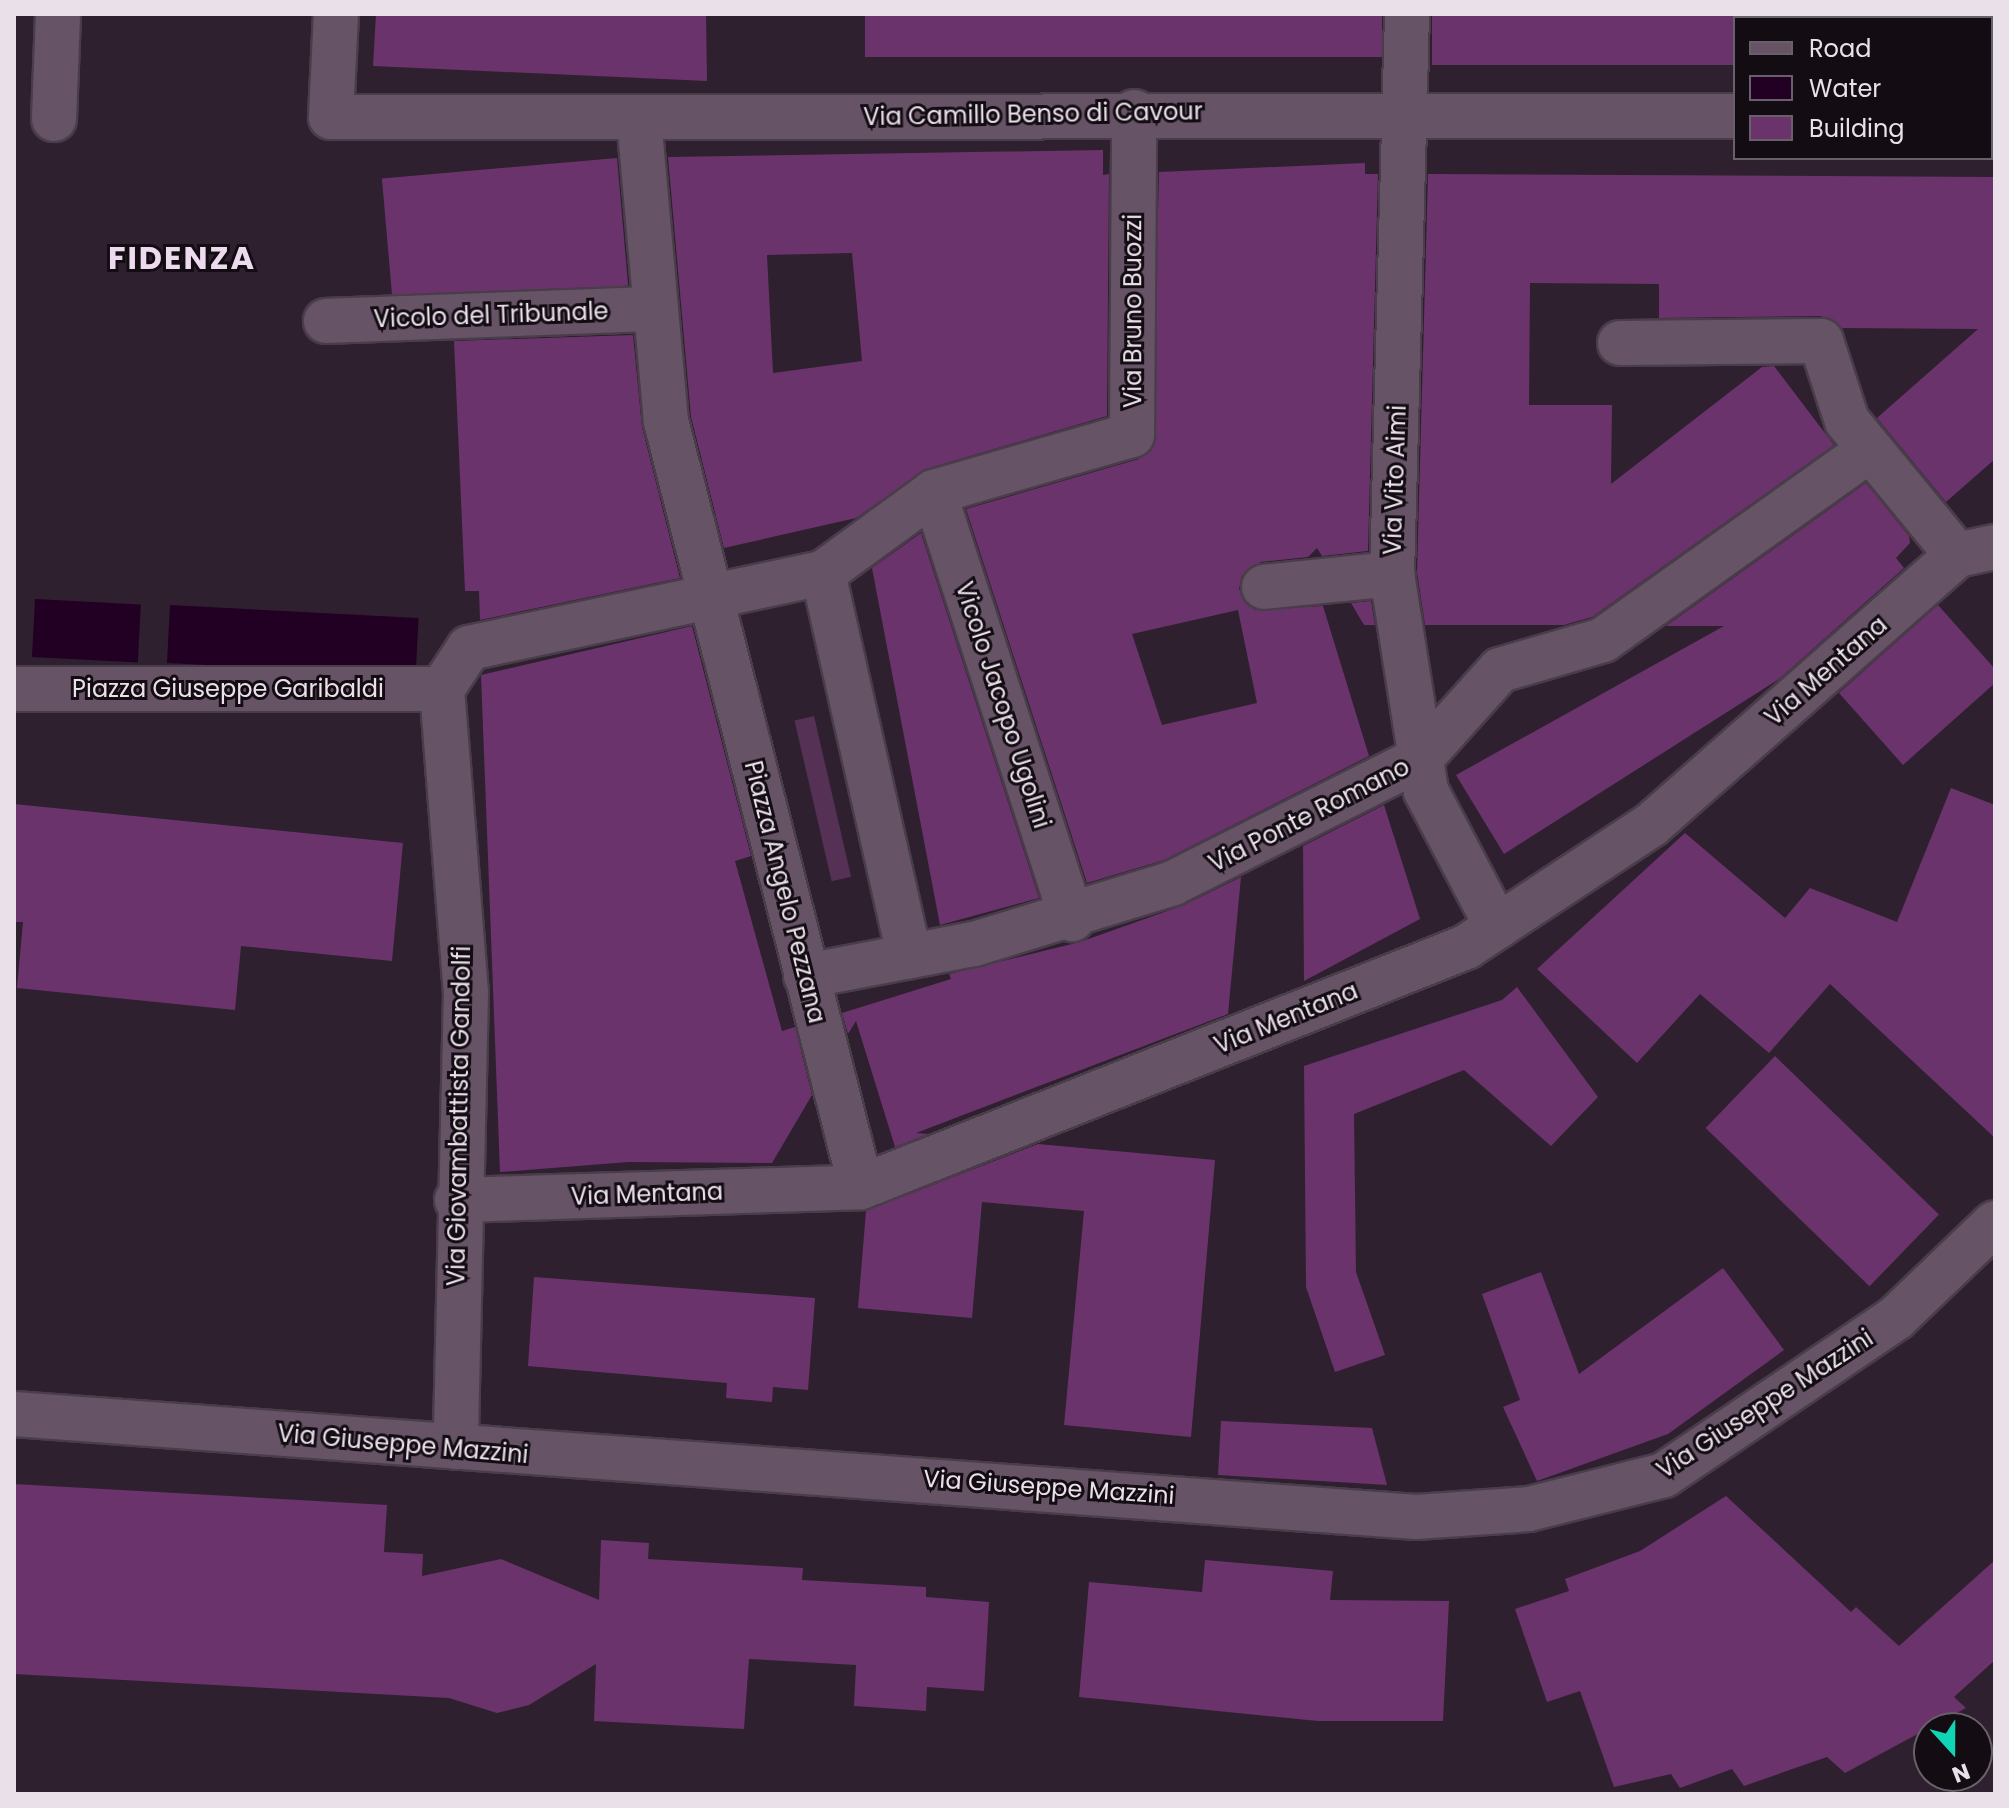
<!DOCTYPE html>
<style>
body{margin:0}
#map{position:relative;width:2009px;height:1808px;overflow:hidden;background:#2f202f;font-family:Poppins,sans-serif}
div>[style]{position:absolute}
.green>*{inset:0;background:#543155;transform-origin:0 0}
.water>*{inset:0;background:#220024;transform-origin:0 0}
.building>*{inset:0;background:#6a336c;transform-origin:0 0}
.roads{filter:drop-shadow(2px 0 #4a3d4a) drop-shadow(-2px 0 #4a3d4a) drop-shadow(0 2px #4a3d4a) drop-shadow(0 -2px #4a3d4a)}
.minor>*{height:44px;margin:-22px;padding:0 22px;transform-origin:22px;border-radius:22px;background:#665466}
span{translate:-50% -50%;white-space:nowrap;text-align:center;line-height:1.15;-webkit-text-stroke:6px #130c13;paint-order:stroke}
.street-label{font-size:24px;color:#eae0ea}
.district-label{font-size:32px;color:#eedaee;font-weight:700;letter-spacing:2px}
.frame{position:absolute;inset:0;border:16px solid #eae0ea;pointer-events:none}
.legend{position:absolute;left:1733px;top:16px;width:260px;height:144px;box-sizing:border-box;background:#130c13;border:2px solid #696169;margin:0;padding:10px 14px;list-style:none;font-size:24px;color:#eae0ea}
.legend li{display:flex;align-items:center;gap:16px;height:40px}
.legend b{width:40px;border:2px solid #696169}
.north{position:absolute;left:1913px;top:1712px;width:80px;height:80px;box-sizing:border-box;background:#130c13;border:2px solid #696169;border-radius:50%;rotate:159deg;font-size:22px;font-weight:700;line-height:32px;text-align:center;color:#eae0ea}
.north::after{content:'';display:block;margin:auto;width:28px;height:36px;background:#10d5b4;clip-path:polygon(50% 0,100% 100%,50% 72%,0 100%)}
</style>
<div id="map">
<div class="green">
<div style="left:814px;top:716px;width:165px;height:20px;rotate:77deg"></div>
</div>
<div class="water">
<div style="left:35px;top:599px;width:106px;height:58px;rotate:3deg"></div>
<div style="left:170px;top:605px;width:249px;height:58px;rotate:3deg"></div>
</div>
<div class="building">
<div style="clip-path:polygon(376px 14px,706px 14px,707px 81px,373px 66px)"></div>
<div style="left:865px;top:14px;width:517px;height:43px"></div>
<div style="left:1432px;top:14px;width:303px;height:51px"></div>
<div style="clip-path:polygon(evenodd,1103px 150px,1103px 175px,1109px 174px,1107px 416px,926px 469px,856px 518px,724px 548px,691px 417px,668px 157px,1103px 150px,852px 253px,862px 361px,773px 373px,767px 255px,852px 253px)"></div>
<div style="left:617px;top:158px;width:128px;height:236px;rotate:85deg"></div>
<div style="clip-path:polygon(evenodd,1365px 163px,1365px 174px,1378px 174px,1368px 551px,1322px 556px,1317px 548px,1308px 557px,1261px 562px,1242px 576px,1239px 589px,1254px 610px,1323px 606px,1369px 756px,1164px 860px,1087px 883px,966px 509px,1139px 459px,1152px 449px,1159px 172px,1365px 163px,1238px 610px,1257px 703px,1162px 725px,1132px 634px,1238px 610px)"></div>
<div style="clip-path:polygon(1428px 174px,1995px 177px,1995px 459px,1946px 502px,1877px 418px,1978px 329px,1841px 328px,1821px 316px,1659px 318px,1659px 284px,1530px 283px,1529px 405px,1612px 405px,1611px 484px,1762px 367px,1774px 366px,1834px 445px,1592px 617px,1564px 625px,1425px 625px,1417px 572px)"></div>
<div style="clip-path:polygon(633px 335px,642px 427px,680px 578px,480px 620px,479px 591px,465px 591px,454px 341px)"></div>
<div style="clip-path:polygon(1866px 483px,1909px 536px,1910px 543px,1896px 558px,1904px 568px,1779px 679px,1504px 854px,1456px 775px,1724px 626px,1666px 626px)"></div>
<div style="clip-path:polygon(921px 533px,1039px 898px,940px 925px,872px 568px)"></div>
<div style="clip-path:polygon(1371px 601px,1375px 625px,1364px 625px,1351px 603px)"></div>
<div style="clip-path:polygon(1938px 605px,1995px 669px,1995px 683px,1903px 765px,1839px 693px)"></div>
<div style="clip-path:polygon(692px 626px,751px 856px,735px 861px,782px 1031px,795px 1027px,812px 1095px,772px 1163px,628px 1162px,500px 1172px,481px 675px)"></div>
<div style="clip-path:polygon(1951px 788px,1995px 805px,1995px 1138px,1830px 984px,1769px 1053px,1700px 994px,1637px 1063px,1537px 969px,1685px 833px,1785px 918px,1810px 888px,1897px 922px)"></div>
<div style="clip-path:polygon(14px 804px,403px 843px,392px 961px,241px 946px,235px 1010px,17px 988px,23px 922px,14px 922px)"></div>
<div style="clip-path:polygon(1384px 805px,1420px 919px,1304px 981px,1303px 846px)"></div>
<div style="clip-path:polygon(1241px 877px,1228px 1014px,916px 1133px,928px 1134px,895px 1147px,856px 1021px,848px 1034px,842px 1013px,951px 979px,949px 974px,1080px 942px,1184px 905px)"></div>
<div style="clip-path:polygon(1517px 987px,1598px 1097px,1551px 1146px,1464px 1070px,1354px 1114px,1356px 1272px,1385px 1355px,1335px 1372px,1306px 1287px,1304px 1066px,1502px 1000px)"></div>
<div style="left:1775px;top:1056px;width:228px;height:100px;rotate:44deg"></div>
<div style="clip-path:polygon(1038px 1144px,1215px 1160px,1191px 1437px,1064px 1425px,1084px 1211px,982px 1202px,972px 1318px,858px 1308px,866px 1211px)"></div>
<div style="clip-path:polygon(1723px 1268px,1784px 1350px,1668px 1434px,1537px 1481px,1503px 1407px,1520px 1400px,1482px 1294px,1541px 1272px,1579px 1374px)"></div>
<div style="clip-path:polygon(534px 1277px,815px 1298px,808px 1390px,773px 1387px,772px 1402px,726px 1398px,727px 1383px,528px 1366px)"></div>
<div style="clip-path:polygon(1221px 1421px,1372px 1428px,1387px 1485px,1218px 1475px)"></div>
<div style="clip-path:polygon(14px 1484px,387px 1505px,384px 1552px,423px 1554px,422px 1576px,501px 1559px,599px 1600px,601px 1540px,649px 1543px,648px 1559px,803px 1568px,802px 1580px,926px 1587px,926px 1597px,989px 1602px,984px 1691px,927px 1687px,926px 1711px,854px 1706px,856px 1665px,749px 1659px,744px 1729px,594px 1721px,596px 1664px,529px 1705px,497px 1713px,449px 1698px,14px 1674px)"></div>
<div style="clip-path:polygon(1726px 1496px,1851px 1612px,1856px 1607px,1899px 1646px,1995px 1560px,1995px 1660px,1954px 1697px,1966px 1708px,1845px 1773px,1827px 1757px,1744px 1786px,1732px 1769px,1680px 1788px,1671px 1774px,1614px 1787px,1580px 1691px,1547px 1702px,1515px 1609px,1569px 1591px,1565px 1579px,1640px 1551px)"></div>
<div style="clip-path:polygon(1205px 1560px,1333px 1571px,1330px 1600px,1449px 1601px,1443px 1721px,1318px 1721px,1079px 1697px,1089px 1582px,1202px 1592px)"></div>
</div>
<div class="roads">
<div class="minor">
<div style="left:336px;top:14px;width:103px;rotate:92.8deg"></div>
<div style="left:331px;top:117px;width:1404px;rotate:-0.04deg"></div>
<div style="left:1407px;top:14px;width:560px;rotate:91.53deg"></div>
<div style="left:1392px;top:574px;width:220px;rotate:81.1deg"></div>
<div style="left:1426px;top:791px;width:153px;rotate:62.3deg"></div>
<div style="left:54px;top:119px;width:105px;rotate:-87.8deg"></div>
<div style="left:639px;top:119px;width:303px;rotate:84.9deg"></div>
<div style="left:666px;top:421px;width:790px;rotate:75.72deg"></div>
<div style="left:1991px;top:120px;width:4px"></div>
<div style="left:326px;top:321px;width:330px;rotate:-2.1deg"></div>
<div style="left:1620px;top:343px;width:201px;rotate:-0.6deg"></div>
<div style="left:1821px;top:341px;width:84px;rotate:72deg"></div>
<div style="left:1847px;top:421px;width:173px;rotate:50.6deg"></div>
<div style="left:934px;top:492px;width:449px;rotate:72.1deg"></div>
<div style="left:823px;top:573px;width:393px;rotate:77.3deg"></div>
<div style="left:1264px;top:587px;width:129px;rotate:-5.8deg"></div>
<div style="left:14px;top:689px;width:428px"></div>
<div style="left:442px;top:689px;width:49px;rotate:-56.6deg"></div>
<div style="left:469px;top:648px;width:362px;rotate:-12deg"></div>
<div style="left:823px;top:573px;width:137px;rotate:-36.1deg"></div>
<div style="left:934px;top:492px;width:206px;rotate:-16.1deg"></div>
<div style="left:1132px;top:435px;width:323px;rotate:-89.6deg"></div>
<div style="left:442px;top:689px;width:304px;rotate:85.5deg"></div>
<div style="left:466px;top:992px;width:455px;rotate:91.3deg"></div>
<div style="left:806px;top:976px;width:171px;rotate:-10.8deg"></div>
<div style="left:974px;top:944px;width:208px;rotate:-17deg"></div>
<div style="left:1173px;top:883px;width:278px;rotate:-26.7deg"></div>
<div style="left:1421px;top:758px;width:118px;rotate:-48.1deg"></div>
<div style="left:1500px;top:670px;width:107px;rotate:-16.2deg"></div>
<div style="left:1603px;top:640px;width:324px;rotate:-35.5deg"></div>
<div style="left:457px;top:1200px;width:404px;rotate:-1.8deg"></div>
<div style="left:861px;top:1187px;width:651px;rotate:-21.64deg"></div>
<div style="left:1466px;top:947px;width:222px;rotate:-33.4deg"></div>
<div style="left:1651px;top:825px;width:408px;rotate:-41.4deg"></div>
<div style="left:1957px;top:555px;width:39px;rotate:-12deg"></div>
<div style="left:14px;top:1414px;width:1406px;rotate:4.2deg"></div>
<div style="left:1416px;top:1517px;width:113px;rotate:-4deg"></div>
<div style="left:1529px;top:1509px;width:139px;rotate:-14.1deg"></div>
<div style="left:1664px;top:1475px;width:280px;rotate:-34.1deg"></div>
<div style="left:1896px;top:1318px;width:137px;rotate:-43.8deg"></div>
</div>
</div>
<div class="street-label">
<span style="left:1033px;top:114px;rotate:-1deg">Via Camillo Benso di Cavour</span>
<span style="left:1133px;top:311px;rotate:-90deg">Via Bruno Buozzi</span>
<span style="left:491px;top:315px;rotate:-2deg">Vicolo del Tribunale</span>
<span style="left:1395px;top:480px;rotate:-88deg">Via Vito Aimi</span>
<span style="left:1826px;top:671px;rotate:-41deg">Via Mentana</span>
<span style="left:228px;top:689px">Piazza Giuseppe Garibaldi</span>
<span style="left:1003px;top:705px;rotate:72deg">Vicolo Jacopo Ugolini</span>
<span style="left:1309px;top:815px;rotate:-27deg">Via Ponte Romano</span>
<span style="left:785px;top:892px;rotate:76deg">Piazza Angelo Pezzana</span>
<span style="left:1286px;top:1018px;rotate:-22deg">Via Mentana</span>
<span style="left:459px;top:1116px;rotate:-89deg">Via Giovambattista Gandolfi</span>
<span style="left:647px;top:1194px;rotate:-2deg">Via Mentana</span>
<span style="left:1765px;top:1404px;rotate:-33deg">Via Giuseppe Mazzini</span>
<span style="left:403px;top:1444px;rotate:5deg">Via Giuseppe Mazzini</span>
<span style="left:1049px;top:1487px;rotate:4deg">Via Giuseppe Mazzini</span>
</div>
<div class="district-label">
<span style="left:182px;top:258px">FIDENZA</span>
</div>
<div class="frame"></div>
<ul class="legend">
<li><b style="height:10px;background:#665466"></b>Road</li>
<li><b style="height:22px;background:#220024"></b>Water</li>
<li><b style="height:22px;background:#6a336c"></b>Building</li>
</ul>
<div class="north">N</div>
</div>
